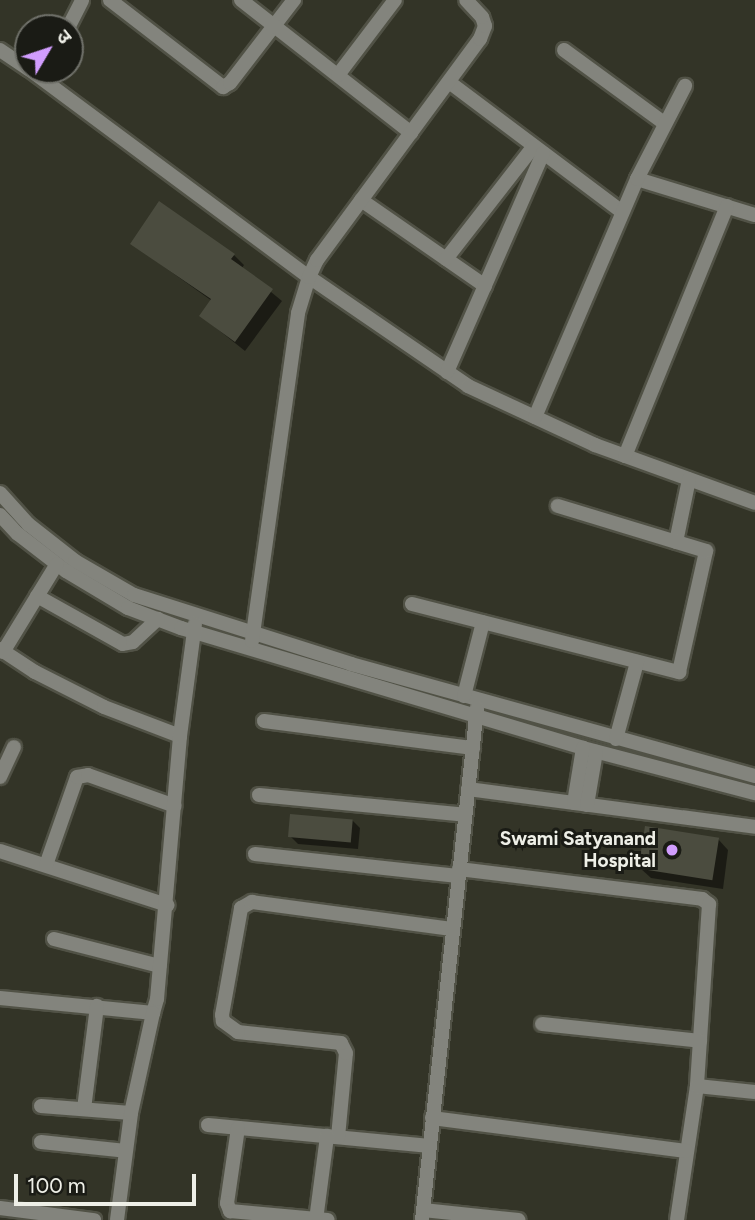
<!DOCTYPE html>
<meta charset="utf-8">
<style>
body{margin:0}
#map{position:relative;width:755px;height:1220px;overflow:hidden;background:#333427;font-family:Figtree,"Noto Sans Devanagari",sans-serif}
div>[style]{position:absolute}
.shadow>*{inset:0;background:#0007}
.building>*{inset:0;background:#4b4c3f;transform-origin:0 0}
.roads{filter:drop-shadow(2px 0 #515246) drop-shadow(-2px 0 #515246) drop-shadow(0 2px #515246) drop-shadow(0 -2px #515246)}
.minor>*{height:14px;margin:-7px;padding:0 7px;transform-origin:7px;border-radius:7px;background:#83847d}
.dots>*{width:19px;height:19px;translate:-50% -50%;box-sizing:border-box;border:4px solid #1a1b15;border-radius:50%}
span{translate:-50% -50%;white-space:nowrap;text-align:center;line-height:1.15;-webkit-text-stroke:6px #1a1b15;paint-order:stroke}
.poi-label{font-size:19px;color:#eeefe7;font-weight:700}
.right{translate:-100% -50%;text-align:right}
.north{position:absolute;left:14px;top:14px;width:70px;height:70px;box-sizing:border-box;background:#1a1b15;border:2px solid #6f7069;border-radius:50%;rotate:51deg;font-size:19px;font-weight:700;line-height:28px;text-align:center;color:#eeefe7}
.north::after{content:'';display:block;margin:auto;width:24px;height:32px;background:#d19dfe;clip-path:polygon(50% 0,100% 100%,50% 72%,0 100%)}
.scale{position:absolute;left:14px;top:1174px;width:182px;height:32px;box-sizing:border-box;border:4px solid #eeefe7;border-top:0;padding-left:9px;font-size:21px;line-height:24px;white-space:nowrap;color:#eeefe7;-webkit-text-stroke:5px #1a1b15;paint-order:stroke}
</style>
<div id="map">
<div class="shadow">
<div style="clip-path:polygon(132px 244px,234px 255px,244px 265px,242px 268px,282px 301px,245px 351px,201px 316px,212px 301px)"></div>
<div style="clip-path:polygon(352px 820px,360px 828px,358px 849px,298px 844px,290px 836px)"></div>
<div style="clip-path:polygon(718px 839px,728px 850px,723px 889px,651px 878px,640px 868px)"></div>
</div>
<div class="building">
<div style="clip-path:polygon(159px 201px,235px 254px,231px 259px,273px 289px,235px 342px,199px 316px,211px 299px,130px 244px)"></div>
<div style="left:290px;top:814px;width:63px;height:23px;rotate:5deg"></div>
<div style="left:645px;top:826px;width:75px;height:43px;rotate:9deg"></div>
</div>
<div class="roads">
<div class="minor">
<div style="left:110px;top:0;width:143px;rotate:37.6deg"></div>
<div style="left:223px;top:87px;width:8px;rotate:-30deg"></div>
<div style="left:230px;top:83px;width:105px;rotate:-52.4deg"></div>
<div style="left:241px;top:0;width:216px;rotate:38deg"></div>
<div style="left:68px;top:28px;width:31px;rotate:-63deg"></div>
<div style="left:0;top:50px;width:34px;rotate:34deg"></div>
<div style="left:564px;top:50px;width:124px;rotate:36.1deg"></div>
<div style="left:30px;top:70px;width:347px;rotate:36.6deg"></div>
<div style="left:309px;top:277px;width:193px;rotate:34.4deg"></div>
<div style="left:468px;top:386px;width:140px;rotate:24.9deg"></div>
<div style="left:595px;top:445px;width:170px;rotate:19.9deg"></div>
<div style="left:338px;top:75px;width:94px;rotate:-52.8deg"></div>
<div style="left:449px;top:82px;width:216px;rotate:36.9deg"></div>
<div style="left:637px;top:179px;width:123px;rotate:17deg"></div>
<div style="left:361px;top:200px;width:151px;rotate:34.7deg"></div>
<div style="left:446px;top:259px;width:143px;rotate:-52.1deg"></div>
<div style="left:447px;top:372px;width:239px;rotate:-66.3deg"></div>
<div style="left:535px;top:417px;width:259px;rotate:-66.8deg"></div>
<div style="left:637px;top:179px;width:105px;rotate:-62.7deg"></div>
<div style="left:625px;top:456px;width:270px;rotate:-67.8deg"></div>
<div style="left:0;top:493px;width:42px;rotate:47.9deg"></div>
<div style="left:28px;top:524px;width:60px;rotate:38.2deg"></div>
<div style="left:75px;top:561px;width:68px;rotate:30deg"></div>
<div style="left:134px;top:595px;width:228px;rotate:17.6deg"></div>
<div style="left:351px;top:664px;width:419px;rotate:15.5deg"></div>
<div style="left:0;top:515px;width:26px;rotate:47deg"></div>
<div style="left:18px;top:534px;width:61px;rotate:37.6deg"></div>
<div style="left:66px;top:571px;width:72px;rotate:30.8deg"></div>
<div style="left:128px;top:608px;width:57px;rotate:20.7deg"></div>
<div style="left:181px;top:628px;width:420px;rotate:16.6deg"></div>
<div style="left:583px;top:748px;width:178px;rotate:14.7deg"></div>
<div style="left:676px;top:542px;width:64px;rotate:-78.3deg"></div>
<div style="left:37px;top:596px;width:98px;rotate:29.2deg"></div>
<div style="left:123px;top:644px;width:10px;rotate:-11deg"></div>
<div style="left:133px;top:642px;width:34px;rotate:-43deg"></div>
<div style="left:412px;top:604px;width:276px;rotate:14.3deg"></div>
<div style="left:679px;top:672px;width:124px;rotate:-77.4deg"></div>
<div style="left:706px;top:551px;width:155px;rotate:-163.1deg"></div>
<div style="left:252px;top:641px;width:331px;rotate:-82deg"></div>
<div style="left:298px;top:313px;width:38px;rotate:-73deg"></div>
<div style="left:309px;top:277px;width:19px;rotate:-65deg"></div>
<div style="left:317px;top:260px;width:275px;rotate:-53.6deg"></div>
<div style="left:480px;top:39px;width:14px;rotate:-69deg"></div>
<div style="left:485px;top:26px;width:9px;rotate:-108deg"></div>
<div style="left:482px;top:17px;width:23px;rotate:-133deg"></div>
<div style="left:0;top:649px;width:42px;rotate:33.3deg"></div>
<div style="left:35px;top:672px;width:77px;rotate:26.9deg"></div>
<div style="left:104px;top:707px;width:81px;rotate:20.9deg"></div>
<div style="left:3px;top:652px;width:103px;rotate:-58.5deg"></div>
<div style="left:464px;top:696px;width:76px;rotate:-75.6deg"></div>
<div style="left:264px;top:721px;width:211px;rotate:7.4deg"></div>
<div style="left:616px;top:739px;width:80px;rotate:-74.7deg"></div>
<div style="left:0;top:777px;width:33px;rotate:-65deg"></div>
<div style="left:468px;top:789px;width:290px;rotate:7.5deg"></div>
<div style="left:259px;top:795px;width:207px;rotate:5.5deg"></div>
<div style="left:574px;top:803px;width:56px;rotate:-80.7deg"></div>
<div style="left:587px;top:805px;width:54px;rotate:-80.4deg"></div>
<div style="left:0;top:851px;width:176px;rotate:17.9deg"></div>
<div style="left:255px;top:854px;width:204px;rotate:6.2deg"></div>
<div style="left:46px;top:865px;width:93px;rotate:-70.6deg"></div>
<div style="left:77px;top:777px;width:11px;rotate:-10deg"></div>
<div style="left:88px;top:775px;width:92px;rotate:19.6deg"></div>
<div style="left:459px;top:869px;width:245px;rotate:7deg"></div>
<div style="left:702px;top:899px;width:9px;rotate:36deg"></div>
<div style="left:709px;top:904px;width:182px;rotate:93.8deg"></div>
<div style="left:697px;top:1086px;width:135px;rotate:98.5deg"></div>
<div style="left:54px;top:939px;width:109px;rotate:14.3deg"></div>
<div style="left:0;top:998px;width:154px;rotate:5.6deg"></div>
<div style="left:153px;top:1013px;width:15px;rotate:-74deg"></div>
<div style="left:157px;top:999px;width:264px;rotate:-85deg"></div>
<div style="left:180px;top:736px;width:113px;rotate:-82.4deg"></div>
<div style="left:542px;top:1024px;width:159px;rotate:6.1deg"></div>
<div style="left:697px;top:1086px;width:58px;rotate:5.9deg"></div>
<div style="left:41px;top:1106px;width:90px;rotate:4.4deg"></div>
<div style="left:84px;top:1109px;width:104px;rotate:-82.8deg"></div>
<div style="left:432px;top:1118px;width:256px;rotate:7.4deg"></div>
<div style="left:208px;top:1125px;width:223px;rotate:5.4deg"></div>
<div style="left:238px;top:1128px;width:76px;rotate:98.3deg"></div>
<div style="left:227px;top:1203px;width:9px;rotate:69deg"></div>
<div style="left:230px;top:1211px;width:98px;rotate:5.2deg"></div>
<div style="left:338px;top:1137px;width:84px;rotate:-84.6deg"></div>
<div style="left:346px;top:1053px;width:11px;rotate:-117deg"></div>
<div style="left:341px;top:1043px;width:104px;rotate:-173.9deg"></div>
<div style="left:238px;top:1032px;width:19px;rotate:-144deg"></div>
<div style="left:223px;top:1021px;width:6px;rotate:-99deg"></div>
<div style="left:222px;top:1015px;width:109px;rotate:-79.9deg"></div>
<div style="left:241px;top:908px;width:13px;rotate:-29deg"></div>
<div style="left:252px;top:902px;width:202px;rotate:7.7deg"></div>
<div style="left:41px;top:1142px;width:85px;rotate:6deg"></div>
<div style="left:0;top:1208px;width:95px;rotate:7.3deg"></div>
<div style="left:423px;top:1210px;width:96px;rotate:6deg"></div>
<div style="left:117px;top:1220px;width:108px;rotate:-82.5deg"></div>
<div style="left:131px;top:1113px;width:102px;rotate:-77.6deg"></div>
<div style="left:316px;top:1220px;width:85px;rotate:-82.5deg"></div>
<div style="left:422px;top:1220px;width:515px;rotate:-83.87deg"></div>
</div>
</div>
<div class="dots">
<div style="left:672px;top:850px;background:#d19dfe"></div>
</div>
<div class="poi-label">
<span class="right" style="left:656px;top:850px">Swami Satyanand<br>Hospital</span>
</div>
<div class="north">उ</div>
<div class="scale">100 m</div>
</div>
